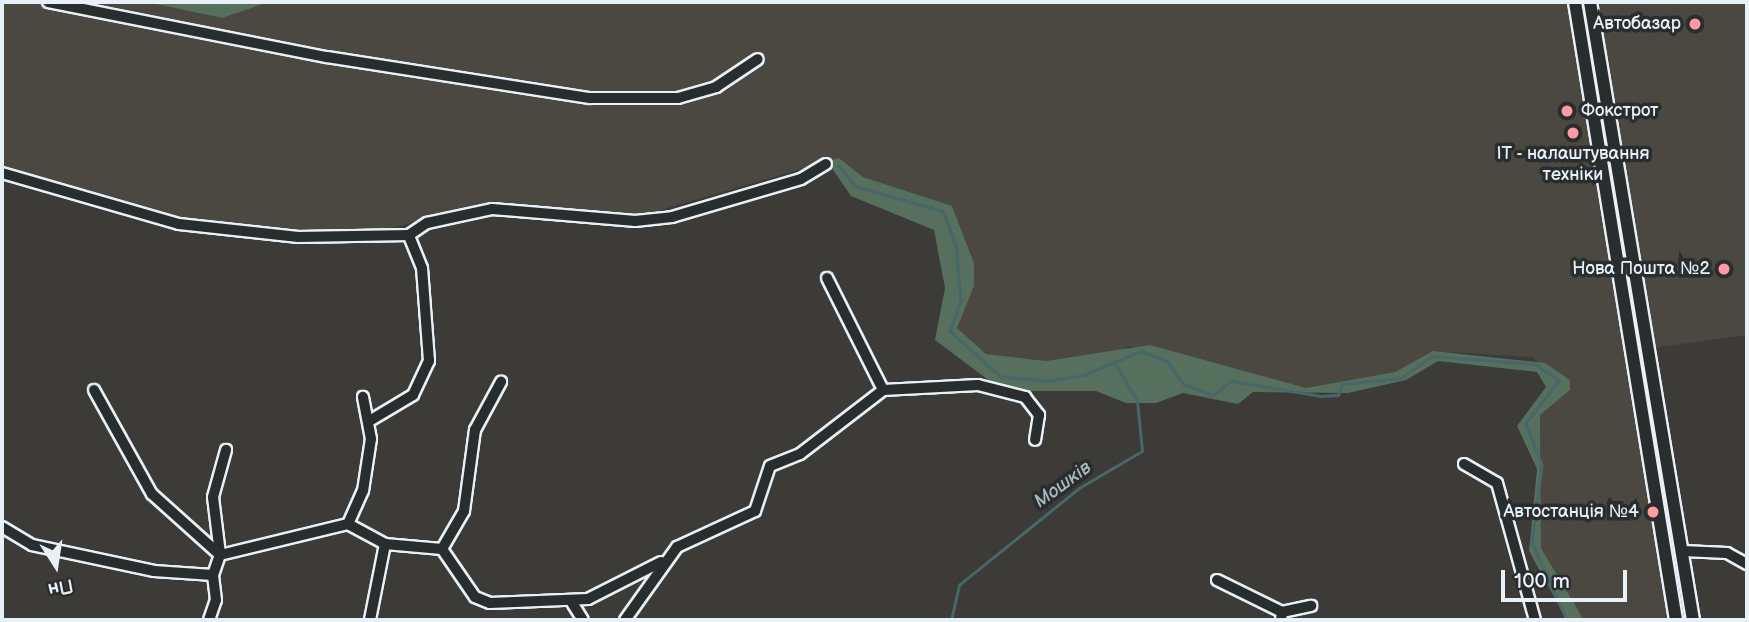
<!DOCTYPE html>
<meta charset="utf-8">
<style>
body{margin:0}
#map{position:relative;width:1749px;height:622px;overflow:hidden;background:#3c3b37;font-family:"Balsamiq Sans",sans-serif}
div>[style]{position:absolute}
.built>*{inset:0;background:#4b4842}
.green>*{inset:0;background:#56705d}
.stream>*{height:2.5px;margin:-1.25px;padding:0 1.25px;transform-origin:1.25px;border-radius:1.25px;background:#48676a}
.roads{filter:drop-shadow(2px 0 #e8f1f8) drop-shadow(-2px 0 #e8f1f8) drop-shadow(0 2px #e8f1f8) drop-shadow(0 -2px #e8f1f8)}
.minor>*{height:10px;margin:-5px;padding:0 5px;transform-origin:5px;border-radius:5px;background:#2a2d2e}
.major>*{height:12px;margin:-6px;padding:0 6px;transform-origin:6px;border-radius:6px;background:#2a2d2e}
.dots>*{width:19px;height:19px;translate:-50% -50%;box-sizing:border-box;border:4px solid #2a2d2e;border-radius:50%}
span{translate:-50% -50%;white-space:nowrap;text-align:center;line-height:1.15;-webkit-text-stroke:7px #2a2d2e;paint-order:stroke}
.poi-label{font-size:18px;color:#e8f1f8}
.right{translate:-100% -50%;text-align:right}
.left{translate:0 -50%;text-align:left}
.water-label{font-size:19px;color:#a8babf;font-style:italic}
.frame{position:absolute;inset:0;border:4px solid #e8f1f8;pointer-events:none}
.north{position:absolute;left:21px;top:531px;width:70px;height:70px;-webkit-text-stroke:5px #2a2d2e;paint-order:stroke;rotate:168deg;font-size:19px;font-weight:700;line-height:28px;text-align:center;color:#e8f1f8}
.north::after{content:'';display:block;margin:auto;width:24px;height:32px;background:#e8f1f8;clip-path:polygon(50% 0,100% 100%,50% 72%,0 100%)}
.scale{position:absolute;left:1501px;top:570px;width:126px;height:32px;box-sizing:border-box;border:4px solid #e8f1f8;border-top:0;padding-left:9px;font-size:21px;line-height:24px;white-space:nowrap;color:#e8f1f8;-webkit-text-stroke:5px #2a2d2e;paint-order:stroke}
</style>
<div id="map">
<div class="built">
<div style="clip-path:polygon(2px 2px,146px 2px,222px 18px,269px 2px,1580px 2px,1678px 620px,1584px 620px,1541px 548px,1540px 415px,1570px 390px,1532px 357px,1433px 351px,1395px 372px,1306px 388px,1129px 346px,1115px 355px,1046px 361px,986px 354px,956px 328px,974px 286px,974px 263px,952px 206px,863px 177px,839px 158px,643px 215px,479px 204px,377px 232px,286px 233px,192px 222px,2px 169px)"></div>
<div style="clip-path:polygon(1592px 2px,1747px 2px,1747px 335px,1652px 348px)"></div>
</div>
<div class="green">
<div style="clip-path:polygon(146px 2px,269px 2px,222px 18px)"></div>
<div style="clip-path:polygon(839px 158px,863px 177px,952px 206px,974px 263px,974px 286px,957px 328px,986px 354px,1046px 361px,1150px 345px,1306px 388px,1395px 372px,1433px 351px,1545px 363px,1570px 380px,1570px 390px,1540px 415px,1541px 548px,1584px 620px,1567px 620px,1529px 551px,1537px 469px,1517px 426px,1546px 387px,1537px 372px,1438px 361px,1406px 380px,1348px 393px,1253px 392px,1238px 404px,1183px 393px,1156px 403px,1126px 403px,1096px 391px,1019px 391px,991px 382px,935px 340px,945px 288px,934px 230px,851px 196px,827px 161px)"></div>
</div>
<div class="stream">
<div style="left:839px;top:166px;width:26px;rotate:51deg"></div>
<div style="left:855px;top:186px;width:91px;rotate:15.9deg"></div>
<div style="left:943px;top:211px;width:36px;rotate:69deg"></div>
<div style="left:956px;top:245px;width:56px;rotate:84.9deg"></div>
<div style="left:961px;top:301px;width:32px;rotate:110deg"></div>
<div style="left:950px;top:331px;width:67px;rotate:42deg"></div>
<div style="left:1000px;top:376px;width:47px;rotate:6.1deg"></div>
<div style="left:1047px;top:381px;width:37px;rotate:-9deg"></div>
<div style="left:1084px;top:375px;width:62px;rotate:-22.8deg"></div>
<div style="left:1141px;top:351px;width:28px;rotate:21deg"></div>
<div style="left:1167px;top:361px;width:29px;rotate:54deg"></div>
<div style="left:1184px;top:384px;width:31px;rotate:21deg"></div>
<div style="left:1213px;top:395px;width:23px;rotate:-38deg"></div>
<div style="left:1231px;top:381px;width:91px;rotate:9.5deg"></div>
<div style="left:1321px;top:396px;width:17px;rotate:-3deg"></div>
<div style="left:1338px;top:395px;width:12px;rotate:-70deg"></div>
<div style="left:1342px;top:384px;width:59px;rotate:-5.8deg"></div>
<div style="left:1401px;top:378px;width:38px;rotate:-35deg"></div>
<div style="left:1432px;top:356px;width:104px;rotate:4.4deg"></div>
<div style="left:1536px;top:364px;width:29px;rotate:36deg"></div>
<div style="left:1559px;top:381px;width:53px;rotate:128.2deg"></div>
<div style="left:1526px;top:423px;width:45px;rotate:69.1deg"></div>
<div style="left:1542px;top:465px;width:78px;rotate:97.4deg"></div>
<div style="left:1532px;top:542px;width:85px;rotate:65.8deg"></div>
<div style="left:951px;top:620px;width:36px;rotate:-77deg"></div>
<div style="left:959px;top:585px;width:154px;rotate:-38.9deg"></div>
<div style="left:1079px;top:488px;width:73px;rotate:-30.4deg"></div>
<div style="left:1142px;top:451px;width:50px;rotate:-95.7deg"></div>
<div style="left:1137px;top:401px;width:43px;rotate:-120.7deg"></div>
</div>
<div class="roads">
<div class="minor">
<div style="left:48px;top:2px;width:284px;rotate:11.2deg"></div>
<div style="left:327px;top:57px;width:266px;rotate:8.9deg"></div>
<div style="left:590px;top:98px;width:88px"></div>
<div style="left:678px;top:98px;width:40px;rotate:-16deg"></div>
<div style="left:716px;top:87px;width:50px;rotate:-33.7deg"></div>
<div style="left:2px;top:173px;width:184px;rotate:16.1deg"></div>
<div style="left:179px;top:224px;width:120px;rotate:6.2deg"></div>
<div style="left:298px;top:237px;width:111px;rotate:-1deg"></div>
<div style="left:409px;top:235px;width:22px;rotate:-34deg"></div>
<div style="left:427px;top:223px;width:66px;rotate:-12.2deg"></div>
<div style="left:492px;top:209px;width:144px;rotate:4.8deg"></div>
<div style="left:635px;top:221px;width:37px;rotate:-6deg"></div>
<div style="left:672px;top:217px;width:134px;rotate:-16.4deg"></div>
<div style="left:801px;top:179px;width:29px;rotate:-31deg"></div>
<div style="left:827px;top:278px;width:125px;rotate:63.4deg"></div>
<div style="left:94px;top:390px;width:119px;rotate:60.9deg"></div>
<div style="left:152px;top:494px;width:91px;rotate:41.9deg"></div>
<div style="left:371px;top:420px;width:49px;rotate:-30.8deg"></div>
<div style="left:413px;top:395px;width:38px;rotate:-65deg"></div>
<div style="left:429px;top:361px;width:93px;rotate:-94.3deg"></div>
<div style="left:422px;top:268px;width:35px;rotate:-112deg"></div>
<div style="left:1464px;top:464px;width:38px;rotate:30deg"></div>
<div style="left:1497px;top:483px;width:142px;rotate:74.5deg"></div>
<div style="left:348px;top:524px;width:42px;rotate:28.4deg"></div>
<div style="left:385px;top:544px;width:77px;rotate:101.2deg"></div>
<div style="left:2px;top:527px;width:35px;rotate:31deg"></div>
<div style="left:32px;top:545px;width:125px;rotate:12deg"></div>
<div style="left:154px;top:571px;width:59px;rotate:3.9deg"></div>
<div style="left:213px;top:575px;width:21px;rotate:-71deg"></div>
<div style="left:220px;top:555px;width:132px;rotate:-13.6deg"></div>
<div style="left:348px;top:524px;width:36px;rotate:-66deg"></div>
<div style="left:363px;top:491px;width:53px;rotate:-81.3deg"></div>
<div style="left:371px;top:439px;width:43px;rotate:-100.8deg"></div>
<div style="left:385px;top:544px;width:57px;rotate:5deg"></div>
<div style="left:442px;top:549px;width:58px;rotate:55.5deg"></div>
<div style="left:475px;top:597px;width:16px;rotate:22deg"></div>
<div style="left:490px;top:603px;width:98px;rotate:-2.3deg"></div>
<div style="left:588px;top:599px;width:82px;rotate:-26.9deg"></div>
<div style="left:442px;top:549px;width:44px;rotate:-59.9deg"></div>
<div style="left:464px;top:511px;width:82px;rotate:-82.3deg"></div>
<div style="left:475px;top:430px;width:55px;rotate:-61.6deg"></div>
<div style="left:1683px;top:551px;width:44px;rotate:2.6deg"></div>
<div style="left:1727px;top:553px;width:23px;rotate:29deg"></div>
<div style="left:220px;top:554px;width:57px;rotate:-97deg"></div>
<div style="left:213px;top:497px;width:49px;rotate:-74.5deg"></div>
<div style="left:1217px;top:580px;width:72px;rotate:26.2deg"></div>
<div style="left:1282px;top:612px;width:8px;rotate:97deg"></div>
<div style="left:571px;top:601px;width:22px;rotate:58deg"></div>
<div style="left:1282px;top:612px;width:30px;rotate:-12deg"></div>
<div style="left:209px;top:620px;width:21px;rotate:-71deg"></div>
<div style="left:216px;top:600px;width:25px;rotate:-97deg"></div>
<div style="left:625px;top:620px;width:90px;rotate:-54.5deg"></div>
<div style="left:677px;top:547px;width:86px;rotate:-24.8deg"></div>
<div style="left:755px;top:511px;width:47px;rotate:-71.6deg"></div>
<div style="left:770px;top:466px;width:32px;rotate:-22deg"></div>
<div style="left:800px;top:454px;width:105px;rotate:-37.6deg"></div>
<div style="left:883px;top:390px;width:95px;rotate:-3deg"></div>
<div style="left:978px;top:385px;width:49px;rotate:14.3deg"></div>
<div style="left:1025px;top:397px;width:23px;rotate:52deg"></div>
<div style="left:1039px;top:415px;width:25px;rotate:99deg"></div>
</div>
<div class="major">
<div style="left:1575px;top:2px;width:626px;rotate:80.72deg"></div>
<div style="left:1590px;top:2px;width:627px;rotate:80.54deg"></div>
</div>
</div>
<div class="dots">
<div style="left:1695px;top:24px;background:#ff9aa2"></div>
<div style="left:1567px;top:111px;background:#ff9aa2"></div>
<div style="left:1573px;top:133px;background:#ff9aa2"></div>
<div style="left:1724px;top:269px;background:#ff9aa2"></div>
<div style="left:1653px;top:512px;background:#ff9aa2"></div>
</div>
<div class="poi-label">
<span class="right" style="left:1681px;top:24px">Автобазар</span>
<span class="left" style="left:1581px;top:111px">Фокстрот</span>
<span style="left:1573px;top:165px">ІТ - налаштування<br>техніки</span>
<span class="right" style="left:1710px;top:269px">Нова Пошта №2</span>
<span class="right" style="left:1639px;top:512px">Автостанція №4</span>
</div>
<div class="water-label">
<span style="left:1063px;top:485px;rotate:-36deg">Мошків</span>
</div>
<div class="frame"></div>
<div class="north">Пн</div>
<div class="scale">100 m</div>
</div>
